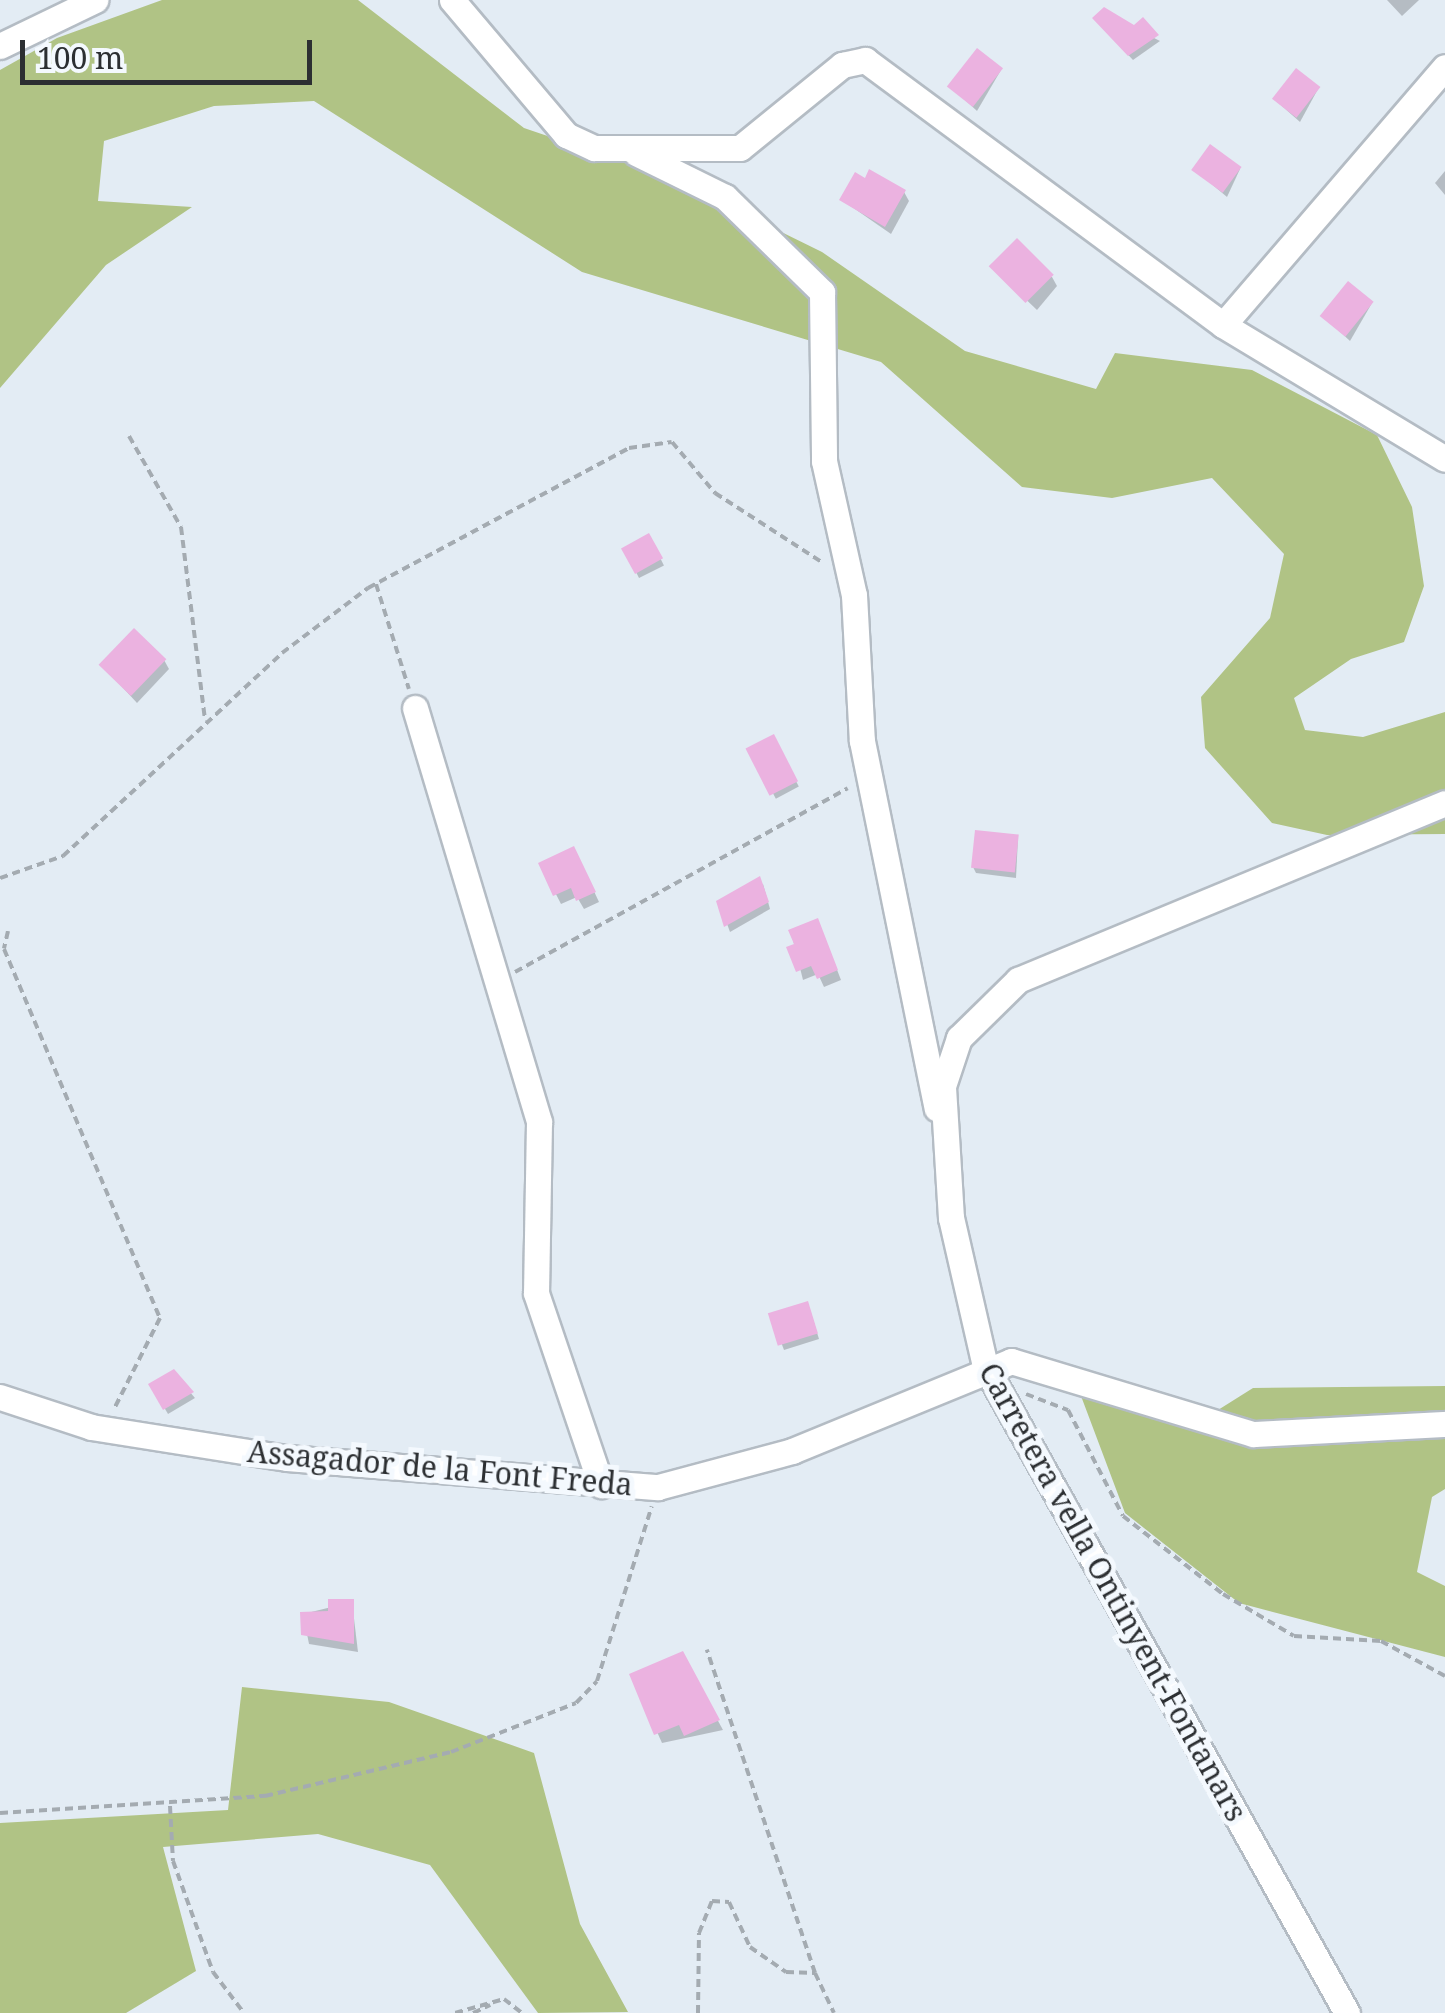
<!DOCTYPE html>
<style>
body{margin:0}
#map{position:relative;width:1445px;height:2013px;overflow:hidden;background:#e3ecf4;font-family:"Noto Serif",serif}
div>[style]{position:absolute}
.green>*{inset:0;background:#b0c385}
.shadow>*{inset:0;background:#0003;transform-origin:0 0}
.building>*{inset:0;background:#ebb2e0;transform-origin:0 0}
.path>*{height:4px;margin-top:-2px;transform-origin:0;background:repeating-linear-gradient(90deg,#a4abb1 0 8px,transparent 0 13px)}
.roads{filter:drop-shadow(2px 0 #b4bcc4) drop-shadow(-2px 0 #b4bcc4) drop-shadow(0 2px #b4bcc4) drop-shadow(0 -2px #b4bcc4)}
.minor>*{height:25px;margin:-12.5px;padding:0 12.5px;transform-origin:12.5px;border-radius:12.5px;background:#fff}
span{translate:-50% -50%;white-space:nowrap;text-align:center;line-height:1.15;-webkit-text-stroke:10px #f4f9fe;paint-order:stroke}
.street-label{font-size:30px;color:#2c2f32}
.scale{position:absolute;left:20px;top:40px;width:292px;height:45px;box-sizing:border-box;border:5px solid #2c2f32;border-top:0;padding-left:12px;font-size:30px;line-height:35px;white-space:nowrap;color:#2c2f32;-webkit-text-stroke:8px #f4f9fe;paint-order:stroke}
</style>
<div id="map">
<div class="green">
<div style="clip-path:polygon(162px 0,358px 0,524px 128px,674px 179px,822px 252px,965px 351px,1096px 389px,1115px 353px,1252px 370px,1377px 435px,1412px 507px,1424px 586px,1404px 642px,1351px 659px,1294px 698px,1305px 730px,1363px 737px,1445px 712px,1445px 834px,1327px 835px,1272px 823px,1205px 748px,1201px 697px,1270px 618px,1284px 554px,1212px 478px,1112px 498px,1022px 487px,881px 362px,582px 272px,314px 101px,214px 106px,104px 141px,98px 201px,192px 207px,106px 265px,0 388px,0 70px,57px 38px)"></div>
<div style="clip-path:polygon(1075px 1380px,1155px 1414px,1218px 1410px,1253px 1388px,1445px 1386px,1445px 1489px,1432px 1497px,1417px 1572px,1445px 1586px,1445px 1657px,1239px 1603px,1125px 1513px)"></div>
<div style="clip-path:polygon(242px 1687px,389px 1702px,534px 1753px,580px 1924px,628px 2012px,538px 2013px,430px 1865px,318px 1834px,163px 1847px,196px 1971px,126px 2013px,0 2013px,0 1823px,228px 1810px)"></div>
</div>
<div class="shadow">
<div style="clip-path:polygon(1387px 0,1419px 0,1402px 16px)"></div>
<div style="clip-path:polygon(1099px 24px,1134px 28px,1160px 41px,1133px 60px)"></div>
<div style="clip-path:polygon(1001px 70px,977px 111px,951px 87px)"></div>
<div style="clip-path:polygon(1318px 89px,1300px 122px,1274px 99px)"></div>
<div style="clip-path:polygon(1240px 169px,1227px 197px,1195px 170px)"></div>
<div style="clip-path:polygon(1445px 171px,1445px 195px,1435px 183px)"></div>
<div style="clip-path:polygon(904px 192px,909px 201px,891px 234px,842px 200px)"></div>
<div style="clip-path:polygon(994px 269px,1052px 277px,1057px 286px,1037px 310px)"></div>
<div style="clip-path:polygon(1372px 303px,1350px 341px,1323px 316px)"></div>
<div style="left:649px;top:536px;width:33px;height:28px;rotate:63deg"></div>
<div style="clip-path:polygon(164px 660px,169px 669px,137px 703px,102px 665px)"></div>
<div style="left:773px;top:738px;width:55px;height:26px;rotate:62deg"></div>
<div style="clip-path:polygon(1018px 838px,1016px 878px,976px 873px,973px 867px)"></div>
<div style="clip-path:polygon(579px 859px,599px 902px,584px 909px,577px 897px,561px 904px,541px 865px)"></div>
<div style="clip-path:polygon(763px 884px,770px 909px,730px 932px,719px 902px)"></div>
<div style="clip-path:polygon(822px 931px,841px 980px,824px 987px,818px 974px,803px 980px,791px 932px)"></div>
<div style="clip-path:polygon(810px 1310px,819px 1339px,784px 1350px,771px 1315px)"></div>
<div style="clip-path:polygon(173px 1372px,195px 1398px,168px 1414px,151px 1385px)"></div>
<div style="clip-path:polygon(352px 1602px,358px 1652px,309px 1644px,303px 1614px)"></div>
<div style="clip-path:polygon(682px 1655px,723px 1730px,662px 1743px,632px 1676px)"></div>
</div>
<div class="building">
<div style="clip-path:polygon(1104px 7px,1134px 25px,1143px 17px,1159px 35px,1128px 56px,1092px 18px)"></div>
<div style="left:977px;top:48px;width:33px;height:49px;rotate:38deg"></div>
<div style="left:1296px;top:68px;width:31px;height:39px;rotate:38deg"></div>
<div style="left:1210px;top:144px;width:39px;height:32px;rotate:36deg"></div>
<div style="clip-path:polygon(869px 169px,906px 190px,885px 227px,839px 200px,855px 172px,865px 178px)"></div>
<div style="left:1017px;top:238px;width:52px;height:40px;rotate:45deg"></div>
<div style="left:1348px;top:281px;width:33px;height:45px;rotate:39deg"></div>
<div style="left:649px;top:533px;width:29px;height:32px;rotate:61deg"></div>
<div style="left:134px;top:628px;width:45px;height:51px;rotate:44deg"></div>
<div style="left:774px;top:734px;width:53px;height:32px;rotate:63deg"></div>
<div style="left:975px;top:830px;width:44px;height:38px;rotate:6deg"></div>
<div style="clip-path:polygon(574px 846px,596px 892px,576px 901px,571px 888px,553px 896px,538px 863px)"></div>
<div style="clip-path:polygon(760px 876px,769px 902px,724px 927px,716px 901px)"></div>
<div style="clip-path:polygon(818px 918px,838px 970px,817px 979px,811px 966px,796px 972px,786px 947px,794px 944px,788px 930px)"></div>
<div style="left:808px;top:1301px;width:34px;height:42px;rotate:73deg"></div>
<div style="clip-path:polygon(174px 1369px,194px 1392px,163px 1410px,148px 1384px)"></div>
<div style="clip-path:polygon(328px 1599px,354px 1599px,354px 1644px,301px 1635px,300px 1612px,328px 1611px)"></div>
<div style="clip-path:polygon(683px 1651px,720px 1720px,684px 1736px,679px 1725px,654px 1735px,629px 1674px)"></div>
</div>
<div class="path">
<div style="left:129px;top:436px;width:105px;rotate:60.3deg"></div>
<div style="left:181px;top:527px;width:195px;rotate:82.9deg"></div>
<div style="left:376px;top:584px;width:110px;rotate:72.6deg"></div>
<div style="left:0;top:878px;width:67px;rotate:-19.2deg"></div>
<div style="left:63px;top:856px;width:299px;rotate:-42.8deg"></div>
<div style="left:282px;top:653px;width:108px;rotate:-37.1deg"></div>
<div style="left:368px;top:588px;width:296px;rotate:-28.2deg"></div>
<div style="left:629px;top:448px;width:43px;rotate:-7.9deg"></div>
<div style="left:672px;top:442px;width:67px;rotate:49.9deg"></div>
<div style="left:715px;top:493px;width:129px;rotate:32.9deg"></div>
<div style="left:8px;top:931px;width:18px;rotate:103deg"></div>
<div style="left:4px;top:949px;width:401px;rotate:67.1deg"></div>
<div style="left:160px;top:1318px;width:100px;rotate:116.8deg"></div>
<div style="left:515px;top:972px;width:380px;rotate:-28.9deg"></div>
<div style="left:1026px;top:1394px;width:45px;rotate:20.9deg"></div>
<div style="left:1068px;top:1410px;width:119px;rotate:62.6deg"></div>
<div style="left:1123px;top:1516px;width:127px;rotate:38deg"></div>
<div style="left:1223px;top:1594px;width:82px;rotate:30.6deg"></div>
<div style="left:1294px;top:1636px;width:87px;rotate:3.3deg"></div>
<div style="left:1381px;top:1641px;width:73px;rotate:28.7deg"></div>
<div style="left:170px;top:1806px;width:55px;rotate:86.9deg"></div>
<div style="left:173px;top:1861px;width:118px;rotate:70.2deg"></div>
<div style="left:213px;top:1972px;width:51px;rotate:52.9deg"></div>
<div style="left:0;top:1813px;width:266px;rotate:-3.7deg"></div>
<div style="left:265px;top:1796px;width:191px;rotate:-13.3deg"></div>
<div style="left:451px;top:1752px;width:134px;rotate:-21.4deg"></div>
<div style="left:576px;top:1703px;width:30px;rotate:-46deg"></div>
<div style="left:597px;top:1681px;width:183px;rotate:-72.6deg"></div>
<div style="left:815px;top:1973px;width:44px;rotate:64.6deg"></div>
<div style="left:455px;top:2013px;width:51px;rotate:-15.9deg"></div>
<div style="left:504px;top:1999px;width:23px;rotate:38deg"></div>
<div style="left:473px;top:2013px;width:19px;rotate:-25deg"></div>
<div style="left:698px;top:2013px;width:80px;rotate:-89.3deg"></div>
<div style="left:699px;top:1933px;width:35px;rotate:-68deg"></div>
<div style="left:712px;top:1901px;width:17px;rotate:3deg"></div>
<div style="left:729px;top:1902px;width:50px;rotate:65deg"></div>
<div style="left:750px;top:1947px;width:44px;rotate:34.8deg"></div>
<div style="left:786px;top:1972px;width:29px;rotate:2deg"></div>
<div style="left:815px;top:1973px;width:341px;rotate:-108.5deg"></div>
</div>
<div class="roads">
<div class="minor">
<div style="left:452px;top:0;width:177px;rotate:49.8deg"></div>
<div style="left:566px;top:135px;width:31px;rotate:25deg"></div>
<div style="left:594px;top:148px;width:146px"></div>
<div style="left:740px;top:148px;width:132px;rotate:-39.1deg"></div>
<div style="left:842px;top:65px;width:24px;rotate:-12deg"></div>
<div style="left:865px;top:60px;width:445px;rotate:36.5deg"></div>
<div style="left:1223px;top:325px;width:259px;rotate:31.1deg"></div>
<div style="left:0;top:46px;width:106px;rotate:-25.8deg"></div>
<div style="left:636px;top:153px;width:99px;rotate:26.3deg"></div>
<div style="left:725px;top:197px;width:136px;rotate:44.4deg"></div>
<div style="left:822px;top:292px;width:169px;rotate:89.3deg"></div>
<div style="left:824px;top:461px;width:137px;rotate:77.4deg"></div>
<div style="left:854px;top:595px;width:146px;rotate:86.9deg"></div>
<div style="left:862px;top:741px;width:375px;rotate:78.5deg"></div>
<div style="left:1223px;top:325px;width:340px;rotate:-49.3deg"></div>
<div style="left:415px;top:708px;width:432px;rotate:73.3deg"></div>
<div style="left:539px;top:1122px;width:171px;rotate:91deg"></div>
<div style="left:536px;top:1293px;width:203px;rotate:71.3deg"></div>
<div style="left:0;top:1397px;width:96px;rotate:18.2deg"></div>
<div style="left:91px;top:1427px;width:198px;rotate:9deg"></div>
<div style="left:287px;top:1458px;width:372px;rotate:4.5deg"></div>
<div style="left:658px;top:1487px;width:139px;rotate:-15deg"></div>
<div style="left:792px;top:1451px;width:237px;rotate:-22.3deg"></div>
<div style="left:1011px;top:1361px;width:253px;rotate:16.8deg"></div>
<div style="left:1253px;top:1434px;width:192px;rotate:-3deg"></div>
<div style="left:1347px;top:2013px;width:741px;rotate:-119.23deg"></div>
<div style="left:985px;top:1366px;width:152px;rotate:-102.9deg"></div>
<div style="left:951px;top:1218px;width:132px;rotate:-93.5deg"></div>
<div style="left:943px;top:1086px;width:51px;rotate:-71.6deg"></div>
<div style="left:959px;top:1038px;width:83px;rotate:-44.5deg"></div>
<div style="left:1018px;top:980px;width:462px;rotate:-22.5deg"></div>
</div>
</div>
<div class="street-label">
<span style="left:440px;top:1468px;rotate:5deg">Assagador de la Font Freda</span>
<span style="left:1113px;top:1592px;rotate:61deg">Carretera vella Ontinyent-Fontanars</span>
</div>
<div class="scale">100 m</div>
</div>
